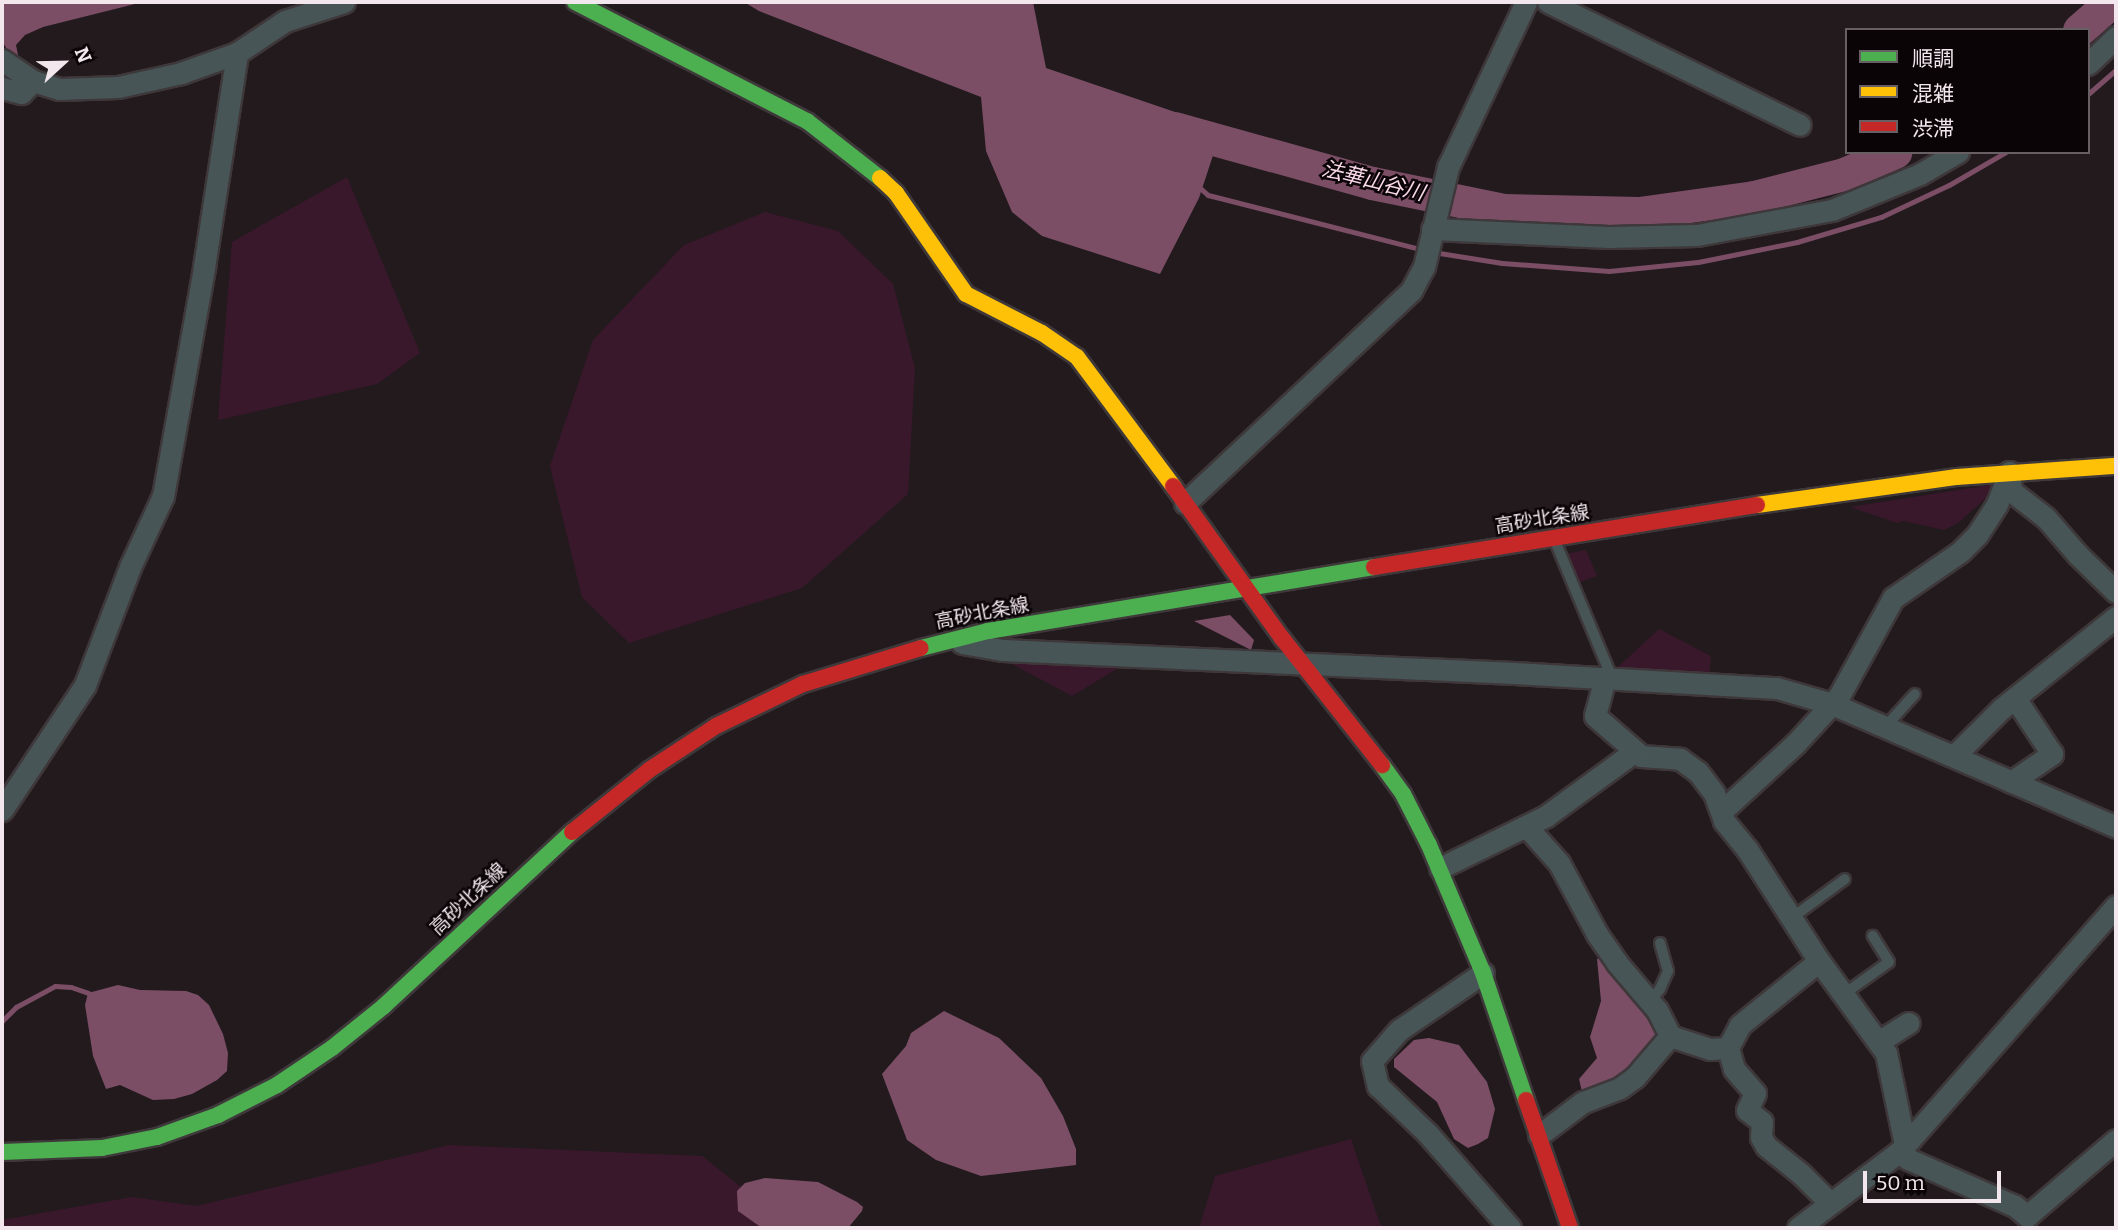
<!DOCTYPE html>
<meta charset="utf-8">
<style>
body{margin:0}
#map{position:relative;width:2118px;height:1230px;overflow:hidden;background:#221a1d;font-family:Bitter,"Noto Sans JP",serif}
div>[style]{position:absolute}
.green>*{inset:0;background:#3a182c}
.water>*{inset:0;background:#7b4e66}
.stream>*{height:5px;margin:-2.5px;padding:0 2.5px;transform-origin:2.5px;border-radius:2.5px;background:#7b4e66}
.river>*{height:33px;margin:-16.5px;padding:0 16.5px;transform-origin:16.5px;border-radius:16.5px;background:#7b4e66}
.roads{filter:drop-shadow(2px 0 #3e383a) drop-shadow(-2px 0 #3e383a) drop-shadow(0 2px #3e383a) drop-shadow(0 -2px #3e383a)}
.lane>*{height:10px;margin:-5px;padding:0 5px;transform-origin:5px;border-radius:5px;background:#485557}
.street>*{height:21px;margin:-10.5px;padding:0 10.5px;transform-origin:10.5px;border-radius:10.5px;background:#485557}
.fast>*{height:16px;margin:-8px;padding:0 8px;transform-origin:8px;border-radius:8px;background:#4caf50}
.slow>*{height:16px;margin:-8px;padding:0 8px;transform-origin:8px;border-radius:8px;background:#ffc107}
.jam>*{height:16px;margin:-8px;padding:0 8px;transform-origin:8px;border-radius:8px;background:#c62828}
span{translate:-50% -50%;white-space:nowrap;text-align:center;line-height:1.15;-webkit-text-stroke:5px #0a0407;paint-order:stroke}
.street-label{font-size:19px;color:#f2e7ec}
.water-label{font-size:21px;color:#f9d8e8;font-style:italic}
.frame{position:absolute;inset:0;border:4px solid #f2e7ec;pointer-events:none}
.legend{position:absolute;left:1845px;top:28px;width:245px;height:126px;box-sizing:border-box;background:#0a0407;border:2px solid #675f63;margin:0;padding:9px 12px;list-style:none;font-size:21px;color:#f2e7ec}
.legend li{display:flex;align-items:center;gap:14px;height:35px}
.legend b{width:35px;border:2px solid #675f63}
.north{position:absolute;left:28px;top:28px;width:70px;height:70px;-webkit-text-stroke:5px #0a0407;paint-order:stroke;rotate:68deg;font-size:19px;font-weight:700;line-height:28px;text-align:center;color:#f2e7ec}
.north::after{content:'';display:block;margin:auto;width:24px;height:32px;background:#f2e7ec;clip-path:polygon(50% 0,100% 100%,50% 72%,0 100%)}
.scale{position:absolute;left:1863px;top:1171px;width:138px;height:32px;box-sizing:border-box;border:4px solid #f2e7ec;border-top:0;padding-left:9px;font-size:21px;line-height:24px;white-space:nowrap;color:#f2e7ec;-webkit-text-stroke:5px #0a0407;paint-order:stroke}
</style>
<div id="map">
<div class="green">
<div style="clip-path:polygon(347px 177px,420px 353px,377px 384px,218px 420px,232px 242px)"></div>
<div style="clip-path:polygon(765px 212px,838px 231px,893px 284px,915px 368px,908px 494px,802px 588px,629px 643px,582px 597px,550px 466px,593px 340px,684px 245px)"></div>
<div style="clip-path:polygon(1996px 484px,1995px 490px,1958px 523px,1944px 530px,1904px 521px,1897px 523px,1850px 507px)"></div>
<div style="clip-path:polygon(1586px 550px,1597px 576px,1577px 583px,1565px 554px)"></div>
<div style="clip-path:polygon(1659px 629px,1711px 656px,1709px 676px,1618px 670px,1617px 668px)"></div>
<div style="clip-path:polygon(999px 657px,1125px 664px,1072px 696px)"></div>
<div style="clip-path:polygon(1351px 1139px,1380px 1224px,1386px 1228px,1199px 1228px,1215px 1176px)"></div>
<div style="clip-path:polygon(449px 1145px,702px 1156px,793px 1228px,2px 1228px,2px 1220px,132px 1197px,197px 1206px)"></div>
</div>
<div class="water">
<div style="clip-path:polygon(2px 2px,143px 2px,43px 27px,25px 35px,16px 45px,18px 55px,11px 56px,2px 41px)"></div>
<div style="clip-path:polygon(744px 2px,1033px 2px,1046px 68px,1222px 128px,1199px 198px,1160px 274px,1042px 236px,1012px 212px,986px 151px,981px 97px,759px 11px)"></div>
<div style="clip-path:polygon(1230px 615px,1254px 640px,1251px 650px,1194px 621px)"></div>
<div style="clip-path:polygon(1604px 956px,1662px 1033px,1624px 1077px,1582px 1092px,1579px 1079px,1597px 1058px,1590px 1037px,1601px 1001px,1597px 959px)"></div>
<div style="clip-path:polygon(118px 985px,140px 990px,186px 991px,198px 995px,209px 1005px,223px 1034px,228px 1053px,227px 1071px,217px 1080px,192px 1094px,174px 1099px,153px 1100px,120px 1085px,106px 1089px,93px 1056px,85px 1005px,88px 993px)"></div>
<div style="clip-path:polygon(944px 1011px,999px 1038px,1041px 1078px,1063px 1116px,1076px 1149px,1076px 1165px,981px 1176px,936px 1160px,907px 1140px,882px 1074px,906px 1046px,911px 1033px)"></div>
<div style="clip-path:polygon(1429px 1038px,1459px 1045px,1487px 1082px,1495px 1109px,1488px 1138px,1478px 1144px,1468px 1148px,1454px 1139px,1437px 1102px,1394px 1067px,1394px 1059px,1414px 1040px)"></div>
<div style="clip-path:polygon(765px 1178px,818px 1182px,857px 1202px,863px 1207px,862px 1211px,848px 1228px,762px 1228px,738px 1211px,737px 1191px,745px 1183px)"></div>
</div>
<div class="stream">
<div style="left:2088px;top:94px;width:37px;rotate:-41deg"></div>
<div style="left:1199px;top:187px;width:12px;rotate:42deg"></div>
<div style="left:1208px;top:195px;width:223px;rotate:14.3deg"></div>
<div style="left:1433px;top:252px;width:70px;rotate:9.1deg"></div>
<div style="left:1502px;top:263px;width:107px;rotate:4.3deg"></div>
<div style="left:1609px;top:271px;width:89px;rotate:-5.8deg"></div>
<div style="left:1698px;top:262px;width:101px;rotate:-11.4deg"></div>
<div style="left:1797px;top:242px;width:88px;rotate:-16.6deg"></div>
<div style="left:1881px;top:217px;width:75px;rotate:-25.2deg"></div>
<div style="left:1949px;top:185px;width:66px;rotate:-30.1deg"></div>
<div style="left:2px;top:1021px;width:20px;rotate:-45deg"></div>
<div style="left:16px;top:1007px;width:44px;rotate:-28.3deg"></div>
<div style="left:55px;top:986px;width:16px;rotate:4deg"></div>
<div style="left:71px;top:987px;width:18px;rotate:19deg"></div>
</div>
<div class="river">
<div style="left:2079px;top:30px;width:43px;rotate:-41.2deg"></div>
<div style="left:1174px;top:128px;width:205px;rotate:15.5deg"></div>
<div style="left:1372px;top:183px;width:134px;rotate:11.6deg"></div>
<div style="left:1503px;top:210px;width:136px;rotate:1.3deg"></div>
<div style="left:1639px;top:213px;width:116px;rotate:-7.9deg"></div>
<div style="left:1754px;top:197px;width:93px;rotate:-14.3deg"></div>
<div style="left:1844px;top:174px;width:56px;rotate:-23.3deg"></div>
</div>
<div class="roads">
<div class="lane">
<div style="left:1555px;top:541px;width:148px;rotate:67.4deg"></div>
<div style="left:1886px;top:726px;width:43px;rotate:-47.8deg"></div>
<div style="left:1793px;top:917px;width:64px;rotate:-36.2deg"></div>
<div style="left:1844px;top:994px;width:55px;rotate:-35.4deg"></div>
<div style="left:1889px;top:962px;width:31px;rotate:-122deg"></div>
<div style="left:1650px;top:1001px;width:16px;rotate:-50deg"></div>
<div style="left:1660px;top:989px;width:20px;rotate:-66deg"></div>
<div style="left:1668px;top:971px;width:29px;rotate:-106deg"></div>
</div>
<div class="street">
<div style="left:1548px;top:2px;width:280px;rotate:26deg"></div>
<div style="left:2px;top:60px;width:37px;rotate:34deg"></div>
<div style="left:33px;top:81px;width:27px;rotate:17deg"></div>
<div style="left:59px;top:89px;width:59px;rotate:-1.9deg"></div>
<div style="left:118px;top:87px;width:65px;rotate:-12.5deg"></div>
<div style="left:181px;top:73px;width:59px;rotate:-19.7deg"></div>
<div style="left:237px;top:53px;width:58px;rotate:-33.7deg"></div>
<div style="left:285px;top:21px;width:62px;rotate:-17.9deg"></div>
<div style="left:2088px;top:64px;width:39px;rotate:-44deg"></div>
<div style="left:2px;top:88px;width:20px;rotate:15deg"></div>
<div style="left:21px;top:93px;width:17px;rotate:-45deg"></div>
<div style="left:1432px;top:229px;width:177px;rotate:2.6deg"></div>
<div style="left:1609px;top:237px;width:88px;rotate:-1.3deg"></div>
<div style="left:1697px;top:235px;width:137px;rotate:-10.5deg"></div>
<div style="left:1832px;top:210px;width:95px;rotate:-22.2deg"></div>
<div style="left:1920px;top:174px;width:44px;rotate:-30.1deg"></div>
<div style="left:2009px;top:472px;width:19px;rotate:84deg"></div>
<div style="left:2011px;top:491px;width:44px;rotate:37.6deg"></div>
<div style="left:2046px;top:518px;width:49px;rotate:49.1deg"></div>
<div style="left:2078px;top:555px;width:53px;rotate:44.2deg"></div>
<div style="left:1185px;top:503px;width:310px;rotate:-43.2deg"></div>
<div style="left:1411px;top:291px;width:27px;rotate:-62deg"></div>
<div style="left:1424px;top:267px;width:103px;rotate:-76.5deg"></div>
<div style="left:1448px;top:167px;width:183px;rotate:-64.7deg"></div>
<div style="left:962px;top:643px;width:42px;rotate:9.7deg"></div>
<div style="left:1003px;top:650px;width:512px;rotate:2.58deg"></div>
<div style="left:1514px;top:673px;width:263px;rotate:3.3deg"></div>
<div style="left:1777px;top:688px;width:57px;rotate:16.2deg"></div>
<div style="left:1832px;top:704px;width:309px;rotate:23.4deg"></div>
<div style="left:1605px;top:678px;width:39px;rotate:105deg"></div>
<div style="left:1595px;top:716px;width:61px;rotate:41deg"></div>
<div style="left:1641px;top:756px;width:39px;rotate:4deg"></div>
<div style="left:1680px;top:759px;width:22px;rotate:36deg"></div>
<div style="left:1698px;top:772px;width:26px;rotate:53deg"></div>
<div style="left:1714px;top:793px;width:30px;rotate:70deg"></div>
<div style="left:1724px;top:821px;width:36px;rotate:51deg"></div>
<div style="left:1747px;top:849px;width:133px;rotate:57.3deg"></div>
<div style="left:1819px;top:961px;width:114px;rotate:53.9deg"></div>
<div style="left:1886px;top:1053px;width:94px;rotate:78.3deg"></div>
<div style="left:1954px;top:756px;width:66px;rotate:-45deg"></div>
<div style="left:2001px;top:709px;width:147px;rotate:-38.7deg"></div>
<div style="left:2011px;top:782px;width:50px;rotate:-34.3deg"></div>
<div style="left:2052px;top:754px;width:67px;rotate:-123.5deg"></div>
<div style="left:2px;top:810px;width:150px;rotate:-56.4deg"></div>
<div style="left:85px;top:685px;width:126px;rotate:-69.1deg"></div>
<div style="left:130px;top:567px;width:78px;rotate:-65.1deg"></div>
<div style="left:163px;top:496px;width:233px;rotate:-79.8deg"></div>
<div style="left:204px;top:267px;width:217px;rotate:-81.2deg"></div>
<div style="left:1723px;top:810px;width:98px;rotate:-42.5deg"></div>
<div style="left:1795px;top:744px;width:65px;rotate:-47.5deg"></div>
<div style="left:1839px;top:696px;width:112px;rotate:-61.1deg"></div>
<div style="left:1893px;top:598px;width:81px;rotate:-34.5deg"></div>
<div style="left:1960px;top:552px;width:24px;rotate:-45deg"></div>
<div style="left:1977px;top:535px;width:37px;rotate:-57deg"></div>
<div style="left:1997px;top:504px;width:34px;rotate:-69deg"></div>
<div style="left:1526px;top:826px;width:50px;rotate:48.3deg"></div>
<div style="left:1559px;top:863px;width:81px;rotate:61.8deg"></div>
<div style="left:1597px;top:934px;width:35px;rotate:55deg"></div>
<div style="left:1617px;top:963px;width:62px;rotate:49.6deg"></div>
<div style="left:1657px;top:1010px;width:29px;rotate:63deg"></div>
<div style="left:1670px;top:1036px;width:54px;rotate:130.5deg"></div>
<div style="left:1635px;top:1077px;width:19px;rotate:144deg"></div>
<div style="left:1620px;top:1088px;width:40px;rotate:159deg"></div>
<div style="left:1583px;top:1102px;width:55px;rotate:143.1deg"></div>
<div style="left:1440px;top:868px;width:118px;rotate:-26.1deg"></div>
<div style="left:1546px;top:816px;width:110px;rotate:-36.1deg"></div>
<div style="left:1819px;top:961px;width:102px;rotate:141deg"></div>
<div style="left:1740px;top:1025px;width:26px;rotate:118deg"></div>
<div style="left:1728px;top:1048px;width:22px;rotate:74deg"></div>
<div style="left:1734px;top:1069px;width:32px;rotate:49deg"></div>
<div style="left:1755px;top:1093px;width:19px;rotate:115deg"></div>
<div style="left:1747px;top:1110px;width:19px;rotate:39deg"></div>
<div style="left:1762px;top:1122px;width:15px;rotate:94deg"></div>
<div style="left:1761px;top:1137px;width:10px;rotate:61deg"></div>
<div style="left:1766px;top:1146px;width:43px;rotate:38.5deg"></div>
<div style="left:1800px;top:1173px;width:42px;rotate:45deg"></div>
<div style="left:1483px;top:973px;width:102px;rotate:145.8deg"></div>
<div style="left:1399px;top:1030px;width:41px;rotate:131.1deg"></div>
<div style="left:1372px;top:1061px;width:26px;rotate:77deg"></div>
<div style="left:1378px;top:1086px;width:69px;rotate:43.8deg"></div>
<div style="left:1428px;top:1134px;width:125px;rotate:48.9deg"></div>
<div style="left:1670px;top:1036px;width:42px;rotate:18deg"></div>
<div style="left:1710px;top:1049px;width:18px;rotate:-3deg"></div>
<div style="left:1878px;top:1042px;width:36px;rotate:-32deg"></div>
<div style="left:1899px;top:1152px;width:11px;rotate:38deg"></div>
<div style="left:1908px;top:1159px;width:117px;rotate:23.7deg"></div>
<div style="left:2015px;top:1206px;width:16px;rotate:40deg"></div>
<div style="left:2027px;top:1216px;width:117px;rotate:-40.5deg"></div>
<div style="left:1798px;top:1228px;width:126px;rotate:-37deg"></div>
<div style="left:1899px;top:1152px;width:328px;rotate:-48.6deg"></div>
</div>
<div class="fast">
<div style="left:575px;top:2px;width:261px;rotate:27.2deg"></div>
<div style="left:807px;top:121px;width:93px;rotate:38deg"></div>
<div style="left:921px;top:648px;width:69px;rotate:-14.2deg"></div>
<div style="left:988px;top:631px;width:391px;rotate:-9.4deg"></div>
<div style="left:1382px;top:765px;width:36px;rotate:54deg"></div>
<div style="left:1403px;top:794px;width:57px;rotate:63deg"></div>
<div style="left:1429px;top:845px;width:139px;rotate:67.1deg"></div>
<div style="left:1483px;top:973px;width:134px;rotate:71.3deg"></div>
<div style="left:2px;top:1152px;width:100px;rotate:-2.3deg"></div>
<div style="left:102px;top:1148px;width:56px;rotate:-11.3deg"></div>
<div style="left:157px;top:1137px;width:65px;rotate:-19.8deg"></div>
<div style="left:218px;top:1115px;width:66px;rotate:-27deg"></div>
<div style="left:277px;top:1085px;width:66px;rotate:-33.9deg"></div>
<div style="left:332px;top:1048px;width:67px;rotate:-38.9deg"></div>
<div style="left:384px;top:1006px;width:256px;rotate:-42.8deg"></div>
</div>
<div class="slow">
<div style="left:880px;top:178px;width:22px;rotate:43deg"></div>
<div style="left:896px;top:193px;width:123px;rotate:55.3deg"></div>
<div style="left:966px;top:294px;width:85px;rotate:27.2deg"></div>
<div style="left:1042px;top:333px;width:42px;rotate:34.4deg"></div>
<div style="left:1077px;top:357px;width:161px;rotate:53.3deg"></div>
<div style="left:1757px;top:505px;width:202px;rotate:-8deg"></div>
<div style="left:1957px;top:477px;width:159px;rotate:-4deg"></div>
</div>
<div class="jam">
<div style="left:1173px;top:486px;width:187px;rotate:54.4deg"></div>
<div style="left:1282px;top:638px;width:162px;rotate:51.8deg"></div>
<div style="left:1374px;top:567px;width:388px;rotate:-9.2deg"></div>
<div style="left:572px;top:832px;width:99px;rotate:-38.8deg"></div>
<div style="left:649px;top:770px;width:80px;rotate:-33.3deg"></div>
<div style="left:716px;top:726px;width:97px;rotate:-25.8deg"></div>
<div style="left:803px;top:684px;width:123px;rotate:-17deg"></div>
<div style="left:1526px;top:1100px;width:135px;rotate:71deg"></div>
</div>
</div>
<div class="street-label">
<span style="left:1542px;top:519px;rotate:-9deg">高砂北条線</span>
<span style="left:982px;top:613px;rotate:-11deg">高砂北条線</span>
<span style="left:468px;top:899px;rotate:-43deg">高砂北条線</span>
</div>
<div class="water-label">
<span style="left:1373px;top:181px;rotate:14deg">法華山谷川</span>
</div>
<div class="frame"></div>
<ul class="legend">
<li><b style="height:9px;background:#4caf50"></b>順調</li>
<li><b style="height:9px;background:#ffc107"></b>混雑</li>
<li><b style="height:9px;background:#c62828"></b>渋滞</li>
</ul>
<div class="north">N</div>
<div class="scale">50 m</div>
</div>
